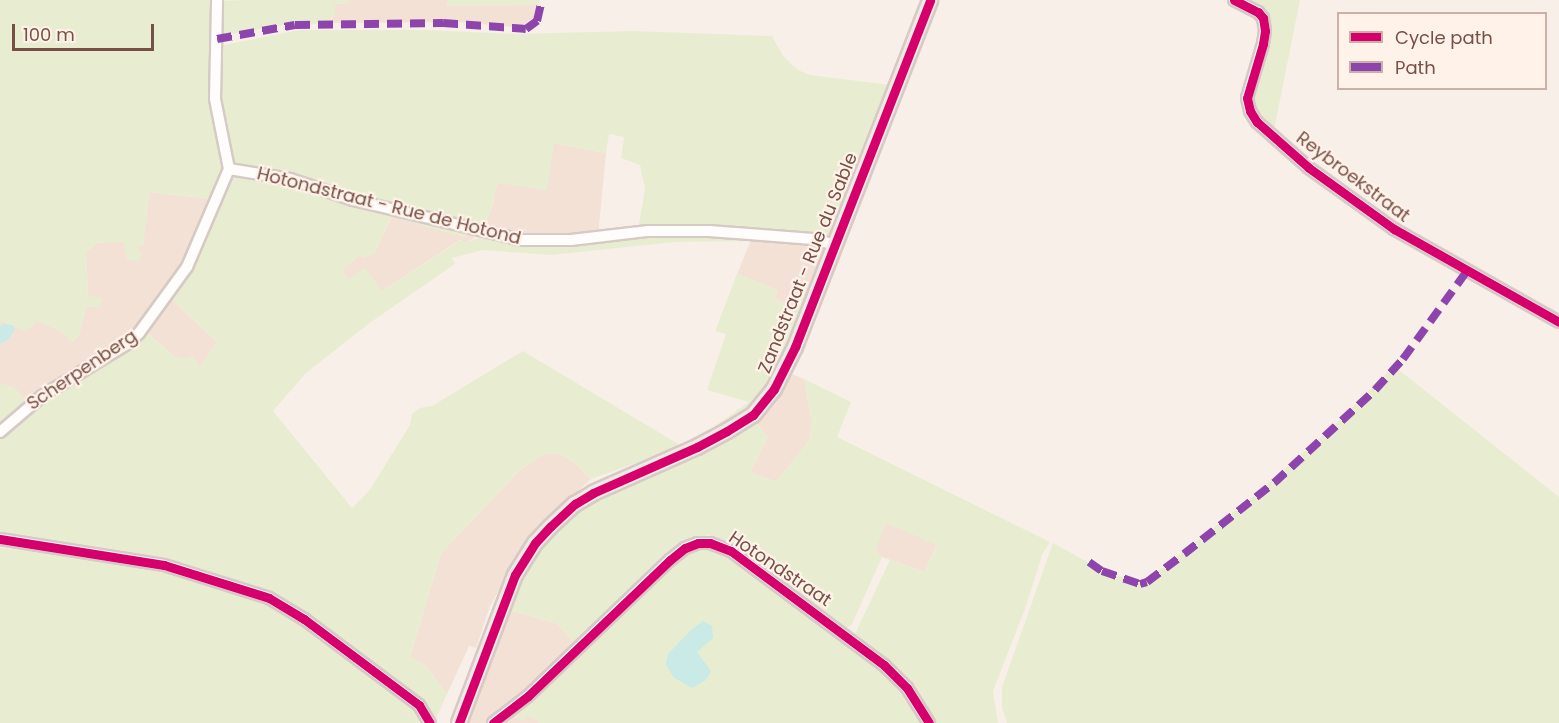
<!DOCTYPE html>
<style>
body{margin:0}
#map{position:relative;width:1559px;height:723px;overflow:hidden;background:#f8efe8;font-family:Poppins,sans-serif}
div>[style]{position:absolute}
.residential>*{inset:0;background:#f3e1d6}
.green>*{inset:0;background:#e8edd1}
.water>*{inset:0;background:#c9eae7}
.roads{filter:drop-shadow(2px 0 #d6cac5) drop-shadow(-2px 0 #d6cac5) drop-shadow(0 2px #d6cac5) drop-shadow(0 -2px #d6cac5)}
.minor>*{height:10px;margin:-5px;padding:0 5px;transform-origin:5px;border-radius:5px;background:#fefdfc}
.major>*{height:14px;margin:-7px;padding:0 7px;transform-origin:7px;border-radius:7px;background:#f2eae4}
.quiet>*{height:8px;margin-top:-4px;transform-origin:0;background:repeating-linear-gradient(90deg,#8e44ad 0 15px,transparent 0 23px)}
.cycleway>*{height:9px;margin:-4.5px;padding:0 4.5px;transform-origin:4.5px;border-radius:4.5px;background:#d6006c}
span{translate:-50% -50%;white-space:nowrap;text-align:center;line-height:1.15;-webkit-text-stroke:4.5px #fff2e9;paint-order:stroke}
.street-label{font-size:18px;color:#774f46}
.legend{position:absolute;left:1337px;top:12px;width:210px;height:78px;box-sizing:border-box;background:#fff2e9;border:2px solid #c9b1a8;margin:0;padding:8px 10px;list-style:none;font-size:18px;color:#774f46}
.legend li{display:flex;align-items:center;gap:12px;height:30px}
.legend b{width:30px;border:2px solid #c9b1a8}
.scale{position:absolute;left:12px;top:24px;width:142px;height:27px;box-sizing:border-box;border:3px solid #774f46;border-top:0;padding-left:8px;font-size:18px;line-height:21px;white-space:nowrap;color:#774f46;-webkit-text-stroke:4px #fff2e9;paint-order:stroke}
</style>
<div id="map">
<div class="residential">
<div style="clip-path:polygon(349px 0,448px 0,447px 6px,539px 5px,535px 21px,524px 28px,459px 22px,331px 23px,334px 4px,349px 3px)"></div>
<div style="clip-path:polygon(554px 143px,606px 153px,598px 236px,546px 239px,483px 230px,493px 204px,497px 183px)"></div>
<div style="clip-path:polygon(149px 192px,212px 199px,179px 274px,134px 336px,25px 400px,14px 388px,0 385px,0 321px,31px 327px,37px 320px,56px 328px,69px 336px,72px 342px,79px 335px,86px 307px,100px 307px,88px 296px,86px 252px,97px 243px,124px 241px,136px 248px,135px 245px,143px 245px)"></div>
<div style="clip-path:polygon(392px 216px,464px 237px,472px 231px,474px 238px,465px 243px,460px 240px,382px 291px,348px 280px,342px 270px,359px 255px,374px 254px)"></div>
<div style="clip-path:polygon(752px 238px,825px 247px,806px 294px,800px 292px,794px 306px,774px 299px,778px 290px,737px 274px)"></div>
<div style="clip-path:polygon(170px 298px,217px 342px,200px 367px,175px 357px,145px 331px)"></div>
<div style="clip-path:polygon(792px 374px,804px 379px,812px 422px,809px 441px,776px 482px,750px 472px,768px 437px,757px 423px,775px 405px)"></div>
<div style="clip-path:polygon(544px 454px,559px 454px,574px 462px,591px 479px,546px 520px,522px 550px,490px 606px,476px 648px,469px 646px,447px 694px,425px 665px,410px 657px,441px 553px,521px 469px)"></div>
<div style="clip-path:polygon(885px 522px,937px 544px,925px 572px,882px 557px,875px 551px)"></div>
<div style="clip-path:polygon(507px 610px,556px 623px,576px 644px,549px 674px,489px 723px,468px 723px)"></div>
<div style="clip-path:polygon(528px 715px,539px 721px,538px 723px,501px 723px,512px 716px,524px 721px)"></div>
</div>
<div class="green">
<div style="clip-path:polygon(0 0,215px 0,211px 102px,223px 170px,212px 199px,149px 192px,143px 246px,136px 246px,141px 254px,140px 261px,127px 260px,124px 242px,97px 243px,86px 252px,88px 296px,101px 298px,100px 307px,86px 307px,79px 335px,72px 343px,63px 332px,37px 321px,25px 331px,0 321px)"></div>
<div style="clip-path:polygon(246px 0,349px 0,349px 3px,335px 4px,335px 17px,331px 17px,331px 23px,283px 25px,223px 35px,220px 31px,220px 1px)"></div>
<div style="clip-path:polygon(448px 0,540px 0,539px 5px,447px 6px)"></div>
<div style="clip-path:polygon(1240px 0,1300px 0,1273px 135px,1254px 112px,1252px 98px,1269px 30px)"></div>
<div style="clip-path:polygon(298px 30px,424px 30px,516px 34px,633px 31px,772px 36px,783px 56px,798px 70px,810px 75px,890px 85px,829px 239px,638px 231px,645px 189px,640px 165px,621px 158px,624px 137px,609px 134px,606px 153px,554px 143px,547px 190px,497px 183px,493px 204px,483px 230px,472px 231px,464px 237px,391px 217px,374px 254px,363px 258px,359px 255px,342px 270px,348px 280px,365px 268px,382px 291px,461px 240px,465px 243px,480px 237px,752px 238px,750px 241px,674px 242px,551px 255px,482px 250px,452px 258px,455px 264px,371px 322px,306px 373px,273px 411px,352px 508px,369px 491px,410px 425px,412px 414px,420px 408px,432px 406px,523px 351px,680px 445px,712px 428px,749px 402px,707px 390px,726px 334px,715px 331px,737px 274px,778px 290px,774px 299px,793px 306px,800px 292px,808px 295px,792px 339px,771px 381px,754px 401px,731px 421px,694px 442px,591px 479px,574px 462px,559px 454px,544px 454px,521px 469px,441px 553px,410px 657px,425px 665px,447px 694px,434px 723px,0 723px,0 548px,59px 553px,37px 542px,37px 537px,0 537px,0 437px,33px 406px,80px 376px,118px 357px,145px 331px,175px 357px,183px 359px,192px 356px,200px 367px,217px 342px,170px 298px,182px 282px,229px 180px,239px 175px,240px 169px,232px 163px,217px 108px,220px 46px)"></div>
<div style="clip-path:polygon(1394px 366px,1559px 497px,1559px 723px,1007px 723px,1002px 708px,1002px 687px,1053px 543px,1102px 570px,1139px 583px,1146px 581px,1250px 499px,1327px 432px)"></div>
<div style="clip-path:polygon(804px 379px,851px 402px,837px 437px,1050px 542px,1042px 555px,1025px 609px,993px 691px,998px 723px,933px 723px,853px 638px,890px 560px,925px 572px,937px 545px,886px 523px,875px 551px,882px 557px,852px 624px,847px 628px,841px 629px,725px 544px,708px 535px,695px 542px,576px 644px,556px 623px,507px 610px,526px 568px,551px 534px,583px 509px,628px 485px,722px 444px,757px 423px,768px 437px,750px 472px,776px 482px,809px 441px,812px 422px)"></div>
<div style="clip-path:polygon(4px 384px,14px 388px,25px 400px,0 427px,0 385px)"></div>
<div style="clip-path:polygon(705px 546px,721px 550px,882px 670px,923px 723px,538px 723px,539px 721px,528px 715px,524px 722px,512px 716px,669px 565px,696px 547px)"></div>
</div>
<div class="water">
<div style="clip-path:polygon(3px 324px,13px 325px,15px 329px,8px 340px,0 344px,0 327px)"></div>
<div style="clip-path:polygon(703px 621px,712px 626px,713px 638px,697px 652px,711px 671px,706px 680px,692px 688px,673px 677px,666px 664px,668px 654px,691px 630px)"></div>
</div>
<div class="roads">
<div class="minor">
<div style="left:1234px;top:0;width:27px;rotate:27deg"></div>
<div style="left:1258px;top:12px;width:8px;rotate:50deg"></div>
<div style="left:1263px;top:18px;width:13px;rotate:81deg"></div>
<div style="left:1265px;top:31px;width:13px;rotate:99deg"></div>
<div style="left:1263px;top:44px;width:56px;rotate:106.5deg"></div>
<div style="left:1247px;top:98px;width:13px;rotate:77deg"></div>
<div style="left:1250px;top:111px;width:13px;rotate:58deg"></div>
<div style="left:1257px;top:122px;width:69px;rotate:41.5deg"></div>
<div style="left:1309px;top:168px;width:105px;rotate:35.7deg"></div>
<div style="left:1394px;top:229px;width:189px;rotate:29.4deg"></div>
<div style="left:229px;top:169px;width:62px;rotate:9.3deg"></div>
<div style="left:290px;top:179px;width:66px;rotate:18.4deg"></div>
<div style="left:353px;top:200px;width:174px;rotate:13.3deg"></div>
<div style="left:522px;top:240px;width:49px"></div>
<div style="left:571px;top:240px;width:78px;rotate:-6.7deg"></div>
<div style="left:648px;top:231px;width:61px"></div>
<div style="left:709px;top:231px;width:104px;rotate:4.4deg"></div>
<div style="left:813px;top:239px;width:23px;rotate:15deg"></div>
<div style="left:0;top:432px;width:55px;rotate:-40.6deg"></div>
<div style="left:42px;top:396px;width:103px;rotate:-31.5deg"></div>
<div style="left:130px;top:342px;width:13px;rotate:-45deg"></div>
<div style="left:139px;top:333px;width:82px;rotate:-54deg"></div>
<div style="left:187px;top:267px;width:107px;rotate:-66.8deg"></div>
<div style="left:229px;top:169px;width:71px;rotate:-101.3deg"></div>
<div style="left:215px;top:99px;width:99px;rotate:-88.8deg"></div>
<div style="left:0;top:539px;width:166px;rotate:9deg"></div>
<div style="left:164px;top:565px;width:110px;rotate:17.4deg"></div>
<div style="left:269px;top:598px;width:41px;rotate:31deg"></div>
<div style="left:304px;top:619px;width:144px;rotate:36.8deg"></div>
<div style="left:419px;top:705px;width:21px;rotate:59deg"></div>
<div style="left:493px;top:723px;width:44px;rotate:-37.6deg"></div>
<div style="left:528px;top:696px;width:197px;rotate:-43.8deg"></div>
<div style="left:670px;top:560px;width:19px;rotate:-39deg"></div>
<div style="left:685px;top:548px;width:14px;rotate:-21deg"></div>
<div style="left:698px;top:543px;width:12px"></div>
<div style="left:710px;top:543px;width:22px;rotate:21deg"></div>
<div style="left:731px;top:551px;width:191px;rotate:36.7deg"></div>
<div style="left:884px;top:665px;width:33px;rotate:45deg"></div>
<div style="left:907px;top:688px;width:41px;rotate:57.8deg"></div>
</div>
<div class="major">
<div style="left:459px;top:723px;width:158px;rotate:-69.3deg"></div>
<div style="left:515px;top:575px;width:38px;rotate:-58deg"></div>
<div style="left:535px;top:543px;width:23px;rotate:-47deg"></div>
<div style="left:551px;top:526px;width:33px;rotate:-43deg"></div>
<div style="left:575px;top:504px;width:21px;rotate:-31deg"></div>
<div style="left:593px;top:493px;width:114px;rotate:-23.9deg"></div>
<div style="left:697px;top:447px;width:34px;rotate:-28deg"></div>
<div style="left:727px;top:431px;width:31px;rotate:-32deg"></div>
<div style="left:753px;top:415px;width:33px;rotate:-51deg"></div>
<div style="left:774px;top:389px;width:47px;rotate:-63.4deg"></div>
<div style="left:795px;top:347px;width:372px;rotate:-68.7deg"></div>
</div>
</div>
<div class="quiet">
<div style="left:217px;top:39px;width:79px;rotate:-10.2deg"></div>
<div style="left:295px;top:25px;width:148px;rotate:-0.8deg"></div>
<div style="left:443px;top:23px;width:83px;rotate:4.1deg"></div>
<div style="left:526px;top:29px;width:14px;rotate:-36deg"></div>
<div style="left:537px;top:21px;width:22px;rotate:-77deg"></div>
<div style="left:1089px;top:562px;width:16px;rotate:35deg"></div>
<div style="left:1102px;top:571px;width:40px;rotate:18.9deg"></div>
<div style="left:1140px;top:584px;width:7px;rotate:-16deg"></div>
<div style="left:1147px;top:582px;width:46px;rotate:-37.1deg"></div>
<div style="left:1184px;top:554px;width:115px;rotate:-38.3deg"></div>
<div style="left:1274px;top:483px;width:137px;rotate:-42.6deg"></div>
<div style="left:1375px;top:390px;width:42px;rotate:-47.9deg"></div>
<div style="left:1403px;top:359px;width:109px;rotate:-54deg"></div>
</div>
<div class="cycleway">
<div style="left:1234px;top:0;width:27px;rotate:27deg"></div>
<div style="left:1258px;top:12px;width:8px;rotate:50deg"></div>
<div style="left:1263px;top:18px;width:13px;rotate:81deg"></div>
<div style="left:1265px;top:31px;width:13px;rotate:99deg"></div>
<div style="left:1263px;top:44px;width:56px;rotate:106.5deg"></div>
<div style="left:1247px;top:98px;width:13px;rotate:77deg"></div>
<div style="left:1250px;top:111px;width:13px;rotate:58deg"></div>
<div style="left:1257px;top:122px;width:69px;rotate:41.5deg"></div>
<div style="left:1309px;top:168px;width:105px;rotate:35.7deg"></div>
<div style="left:1394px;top:229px;width:189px;rotate:29.4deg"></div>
<div style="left:0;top:539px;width:166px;rotate:9deg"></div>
<div style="left:164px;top:565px;width:110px;rotate:17.4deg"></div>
<div style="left:269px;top:598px;width:41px;rotate:31deg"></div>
<div style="left:304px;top:619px;width:144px;rotate:36.8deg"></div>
<div style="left:419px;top:705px;width:21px;rotate:59deg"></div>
<div style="left:459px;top:723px;width:158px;rotate:-69.3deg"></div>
<div style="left:515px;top:575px;width:38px;rotate:-58deg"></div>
<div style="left:535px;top:543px;width:23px;rotate:-47deg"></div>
<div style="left:551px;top:526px;width:33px;rotate:-43deg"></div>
<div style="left:575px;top:504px;width:21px;rotate:-31deg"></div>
<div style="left:593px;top:493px;width:114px;rotate:-23.9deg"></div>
<div style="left:697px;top:447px;width:34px;rotate:-28deg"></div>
<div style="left:727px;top:431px;width:31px;rotate:-32deg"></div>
<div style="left:753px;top:415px;width:33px;rotate:-51deg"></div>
<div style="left:774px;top:389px;width:47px;rotate:-63.4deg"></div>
<div style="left:795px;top:347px;width:372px;rotate:-68.7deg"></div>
<div style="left:493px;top:723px;width:44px;rotate:-37.6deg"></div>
<div style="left:528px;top:696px;width:197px;rotate:-43.8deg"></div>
<div style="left:670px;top:560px;width:19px;rotate:-39deg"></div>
<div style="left:685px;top:548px;width:14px;rotate:-21deg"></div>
<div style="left:698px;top:543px;width:12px"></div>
<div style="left:710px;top:543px;width:22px;rotate:21deg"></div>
<div style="left:731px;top:551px;width:191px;rotate:36.7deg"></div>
<div style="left:884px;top:665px;width:33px;rotate:45deg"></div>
<div style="left:907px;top:688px;width:41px;rotate:57.8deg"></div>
</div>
<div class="street-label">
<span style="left:1353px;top:177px;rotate:37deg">Reybroekstraat</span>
<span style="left:389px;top:206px;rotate:14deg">Hotondstraat - Rue de Hotond</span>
<span style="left:808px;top:263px;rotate:-68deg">Zandstraat - Rue du Sable</span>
<span style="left:82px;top:370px;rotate:-34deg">Scherpenberg</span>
<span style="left:780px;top:569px;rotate:34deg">Hotondstraat</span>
</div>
<ul class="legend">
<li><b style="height:8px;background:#d6006c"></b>Cycle path</li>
<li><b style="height:8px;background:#8e44ad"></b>Path</li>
</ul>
<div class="scale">100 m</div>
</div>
